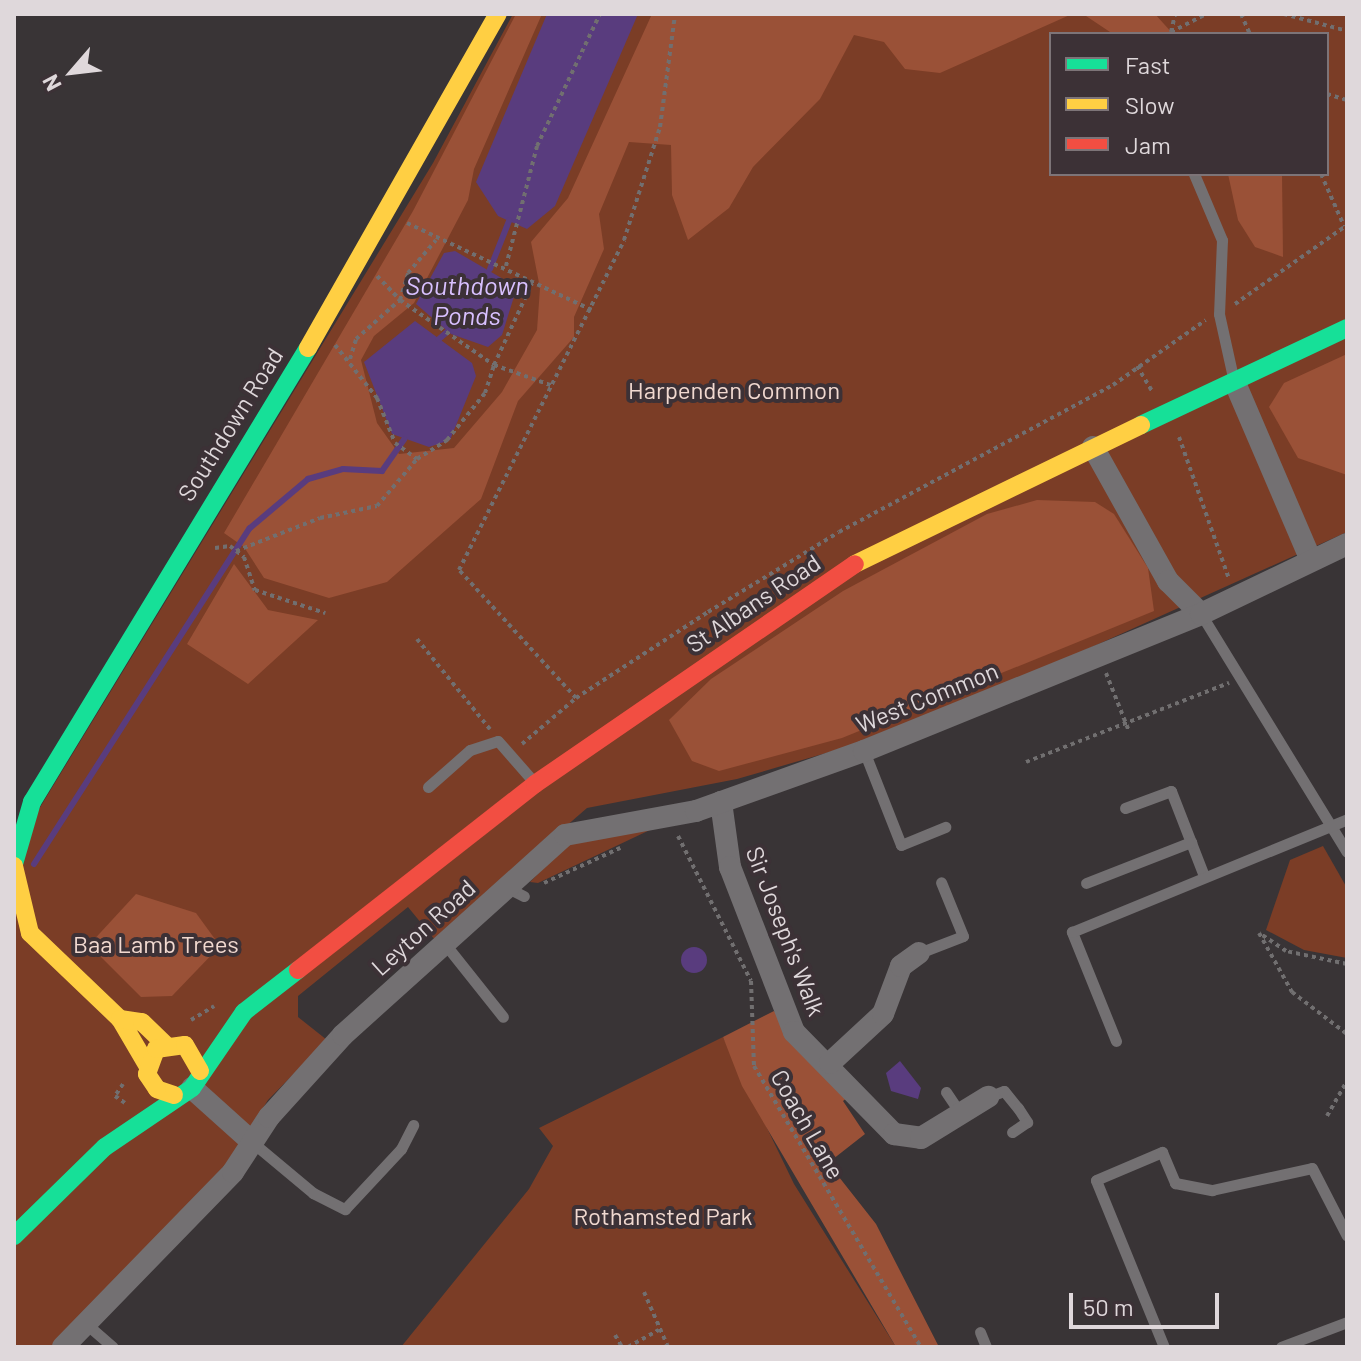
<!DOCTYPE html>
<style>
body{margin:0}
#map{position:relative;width:1361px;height:1361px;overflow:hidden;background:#393436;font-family:Barlow,sans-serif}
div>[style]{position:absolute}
.green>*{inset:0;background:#7b3d26}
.forest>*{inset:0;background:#9a5137}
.water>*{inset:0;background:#593c7e}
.round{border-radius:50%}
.stream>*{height:6px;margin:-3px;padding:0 3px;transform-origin:3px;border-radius:3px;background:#593c7e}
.path>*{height:4px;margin-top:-2px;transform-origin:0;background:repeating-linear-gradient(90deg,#716f70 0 4px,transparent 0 8px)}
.lane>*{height:11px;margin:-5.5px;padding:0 5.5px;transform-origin:5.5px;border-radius:5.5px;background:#737072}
.street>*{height:22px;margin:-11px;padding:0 11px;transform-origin:11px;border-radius:11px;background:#737072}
.fast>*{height:18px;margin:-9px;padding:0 9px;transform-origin:9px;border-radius:9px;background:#16e098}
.slow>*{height:18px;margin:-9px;padding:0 9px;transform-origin:9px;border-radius:9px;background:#ffcf43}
.jam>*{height:18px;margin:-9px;padding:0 9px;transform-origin:9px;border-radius:9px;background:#f24e42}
span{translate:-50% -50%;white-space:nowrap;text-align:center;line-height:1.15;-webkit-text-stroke:8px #3c3136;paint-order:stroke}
.park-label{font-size:24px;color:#f1d9d0}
.street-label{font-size:24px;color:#dfd8db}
.water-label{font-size:26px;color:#d8c0ff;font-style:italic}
.frame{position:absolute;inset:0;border:16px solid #dfd8db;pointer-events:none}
.legend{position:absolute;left:1049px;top:32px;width:280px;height:144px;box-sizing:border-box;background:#3c3136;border:2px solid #7d7478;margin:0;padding:10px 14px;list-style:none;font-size:24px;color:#dfd8db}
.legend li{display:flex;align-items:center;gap:16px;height:40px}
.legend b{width:40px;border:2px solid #7d7478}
.north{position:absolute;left:32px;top:32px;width:80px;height:80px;-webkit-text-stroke:6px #3c3136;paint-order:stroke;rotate:242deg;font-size:22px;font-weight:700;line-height:32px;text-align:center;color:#dfd8db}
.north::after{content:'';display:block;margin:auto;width:28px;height:36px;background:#dfd8db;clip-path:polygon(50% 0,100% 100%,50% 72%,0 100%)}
.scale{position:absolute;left:1069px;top:1293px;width:150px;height:36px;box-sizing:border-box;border:4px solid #dfd8db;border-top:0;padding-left:10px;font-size:24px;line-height:28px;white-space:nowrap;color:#dfd8db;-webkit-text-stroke:6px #3c3136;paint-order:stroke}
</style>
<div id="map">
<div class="green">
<div style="clip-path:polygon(evenodd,513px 14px,1347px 14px,1347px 532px,912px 728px,737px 779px,587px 808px,435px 940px,408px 907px,298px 996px,298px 1017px,327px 1040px,268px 1100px,229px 1161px,51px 1347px,14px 1347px,14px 850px,433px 163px,513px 14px,1051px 34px,1327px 34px,1327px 174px,1051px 174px,1051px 34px)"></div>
<div style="clip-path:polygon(652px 829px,538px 883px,530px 882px,567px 844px)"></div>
<div style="clip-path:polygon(1323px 846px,1347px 888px,1347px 958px,1304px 950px,1266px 930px,1290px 860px)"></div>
<div style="clip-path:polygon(723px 1037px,794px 1184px,896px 1347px,401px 1347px,529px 1189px,553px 1146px,539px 1128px)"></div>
</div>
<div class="forest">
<div style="clip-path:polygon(516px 14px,542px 14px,474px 169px,468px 200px,414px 303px,374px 336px,361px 360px,377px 423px,399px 454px,454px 448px,502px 392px,537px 330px,540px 288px,531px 242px,568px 198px,652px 14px,1072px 14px,940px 73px,905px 69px,884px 42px,854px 35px,820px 99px,753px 167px,729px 208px,688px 240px,672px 195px,671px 145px,629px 142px,599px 214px,604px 249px,574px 317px,574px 337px,518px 401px,481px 499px,387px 582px,329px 598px,264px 578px,244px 547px,224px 533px,413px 211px)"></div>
<div style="clip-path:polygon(1083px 14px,1155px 14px,1173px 34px,1113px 34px)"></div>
<div style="clip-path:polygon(1228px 174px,1282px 174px,1283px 257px,1255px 247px,1238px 220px)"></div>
<div style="clip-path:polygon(1347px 354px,1347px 475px,1298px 458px,1269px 407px,1284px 383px)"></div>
<div style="clip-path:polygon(1037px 500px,1095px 502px,1114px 514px,1148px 568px,1154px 611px,842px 738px,719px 771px,692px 761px,669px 720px,711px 679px,843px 591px,987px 514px)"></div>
<div style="clip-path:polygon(234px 564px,268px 610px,318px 620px,248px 684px,187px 644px)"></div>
<div style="clip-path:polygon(136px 894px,196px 913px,220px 946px,172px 996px,141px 997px,89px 945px)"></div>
<div style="clip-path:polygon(774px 1011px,848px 1097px,843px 1101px,865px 1134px,828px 1163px,876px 1224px,939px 1347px,896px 1347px,742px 1086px,723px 1037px)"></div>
</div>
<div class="water">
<div style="clip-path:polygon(547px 14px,638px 14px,555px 206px,527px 229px,498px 216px,476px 182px)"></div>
<div style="clip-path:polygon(455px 251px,517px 287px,502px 335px,488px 347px,451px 334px,416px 304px,444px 253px)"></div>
<div style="clip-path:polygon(415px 321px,472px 363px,476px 376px,450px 440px,429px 447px,392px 434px,364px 362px)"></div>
<div class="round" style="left:681px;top:947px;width:26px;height:26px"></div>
<div style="clip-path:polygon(900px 1061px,921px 1088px,918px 1099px,891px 1091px,886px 1073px)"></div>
</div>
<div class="stream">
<div style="left:490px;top:269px;width:52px;rotate:-68.4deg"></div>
<div style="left:439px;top:339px;width:11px;rotate:-41deg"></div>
<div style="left:34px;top:864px;width:399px;rotate:-57.3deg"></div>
<div style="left:250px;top:528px;width:76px;rotate:-40.2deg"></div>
<div style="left:308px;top:479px;width:36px;rotate:-16deg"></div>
<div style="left:343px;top:469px;width:39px;rotate:3deg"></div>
<div style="left:382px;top:471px;width:39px;rotate:-55deg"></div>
</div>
<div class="path">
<div style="left:1241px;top:14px;width:22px;rotate:66deg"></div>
<div style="left:1284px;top:14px;width:65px;rotate:15.1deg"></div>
<div style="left:1171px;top:32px;width:39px;rotate:-27deg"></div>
<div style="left:1171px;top:32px;width:18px;rotate:-77deg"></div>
<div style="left:1327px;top:94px;width:21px;rotate:17deg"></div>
<div style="left:1321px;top:174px;width:57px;rotate:66.1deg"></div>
<div style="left:407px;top:223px;width:204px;rotate:25.2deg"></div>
<div style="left:506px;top:266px;width:124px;rotate:-75.5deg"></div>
<div style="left:537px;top:146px;width:146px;rotate:-64.5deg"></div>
<div style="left:377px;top:276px;width:33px;rotate:46deg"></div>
<div style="left:400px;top:300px;width:28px;rotate:-73deg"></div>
<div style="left:408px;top:273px;width:43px;rotate:-49.7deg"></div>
<div style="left:1235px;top:304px;width:137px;rotate:-35.2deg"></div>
<div style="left:335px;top:345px;width:68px;rotate:51.6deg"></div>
<div style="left:377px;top:398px;width:48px;rotate:68.2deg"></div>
<div style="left:395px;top:443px;width:27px;rotate:36deg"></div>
<div style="left:350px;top:359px;width:21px;rotate:-73deg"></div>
<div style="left:356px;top:339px;width:59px;rotate:-41.6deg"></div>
<div style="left:400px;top:300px;width:114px;rotate:34.7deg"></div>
<div style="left:494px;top:365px;width:90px;rotate:-65.1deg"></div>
<div style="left:1137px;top:366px;width:29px;rotate:59deg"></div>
<div style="left:1179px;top:437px;width:151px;rotate:70.6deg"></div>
<div style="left:215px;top:548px;width:15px;rotate:-8deg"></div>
<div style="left:230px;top:546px;width:18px;rotate:38deg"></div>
<div style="left:244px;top:557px;width:35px;rotate:72deg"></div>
<div style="left:255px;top:590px;width:74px;rotate:18.2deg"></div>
<div style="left:236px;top:551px;width:90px;rotate:-21.4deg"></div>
<div style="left:320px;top:518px;width:58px;rotate:-11.9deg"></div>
<div style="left:377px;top:506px;width:62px;rotate:-49.6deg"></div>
<div style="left:417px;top:459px;width:36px;rotate:-32deg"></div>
<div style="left:447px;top:440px;width:60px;rotate:-51deg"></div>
<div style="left:485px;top:393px;width:29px;rotate:-72deg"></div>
<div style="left:494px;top:365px;width:63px;rotate:19.6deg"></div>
<div style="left:417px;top:639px;width:116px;rotate:51deg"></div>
<div style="left:1106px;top:673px;width:62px;rotate:68.4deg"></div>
<div style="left:576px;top:698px;width:173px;rotate:-132.4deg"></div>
<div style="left:459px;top:570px;width:369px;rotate:-63.4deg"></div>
<div style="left:624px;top:240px;width:119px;rotate:-72.3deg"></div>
<div style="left:660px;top:127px;width:114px;rotate:-82.4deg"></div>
<div style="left:522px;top:744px;width:71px;rotate:-40.4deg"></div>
<div style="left:576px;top:698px;width:158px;rotate:-33.1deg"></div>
<div style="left:708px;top:612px;width:153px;rotate:-31.4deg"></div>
<div style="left:839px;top:532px;width:311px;rotate:-28.2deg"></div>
<div style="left:1113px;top:385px;width:113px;rotate:-35deg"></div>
<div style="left:1026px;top:762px;width:218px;rotate:-21.3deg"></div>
<div style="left:678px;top:836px;width:162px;rotate:63.3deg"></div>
<div style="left:751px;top:981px;width:85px;rotate:88deg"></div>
<div style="left:754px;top:1066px;width:327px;rotate:59.3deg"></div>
<div style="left:544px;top:883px;width:84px;rotate:-24.7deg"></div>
<div style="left:1347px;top:964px;width:62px;rotate:-168deg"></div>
<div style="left:1286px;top:951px;width:32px;rotate:-146deg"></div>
<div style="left:1259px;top:933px;width:68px;rotate:60.8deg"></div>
<div style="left:1292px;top:992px;width:69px;rotate:37.4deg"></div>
<div style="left:191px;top:1020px;width:27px;rotate:-31deg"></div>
<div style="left:123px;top:1084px;width:14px;rotate:124deg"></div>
<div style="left:115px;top:1096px;width:12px;rotate:35deg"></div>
<div style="left:1327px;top:1116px;width:40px;rotate:-60.3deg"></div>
<div style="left:644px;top:1292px;width:60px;rotate:66.4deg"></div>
<div style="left:615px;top:1335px;width:14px;rotate:60deg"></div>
<div style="left:628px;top:1347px;width:35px;rotate:-29deg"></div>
<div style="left:717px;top:1347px;width:17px"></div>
</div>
<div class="lane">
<div style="left:1194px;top:174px;width:72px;rotate:67deg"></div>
<div style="left:1222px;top:240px;width:74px;rotate:92.3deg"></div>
<div style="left:1219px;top:314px;width:65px;rotate:77.5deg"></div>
<div style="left:1201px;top:614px;width:279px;rotate:58.5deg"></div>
<div style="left:864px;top:751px;width:101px;rotate:68.5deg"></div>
<div style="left:901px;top:845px;width:48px;rotate:-22.2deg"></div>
<div style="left:428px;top:787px;width:56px;rotate:-41.4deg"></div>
<div style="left:470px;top:750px;width:29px;rotate:-18deg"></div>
<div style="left:498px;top:741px;width:53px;rotate:48.8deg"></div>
<div style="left:1125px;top:808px;width:49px;rotate:-20.3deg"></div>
<div style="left:1171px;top:791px;width:91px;rotate:68.8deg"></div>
<div style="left:1086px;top:883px;width:113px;rotate:-21.3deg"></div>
<div style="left:506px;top:887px;width:20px;rotate:27deg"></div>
<div style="left:445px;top:944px;width:93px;rotate:51.5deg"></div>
<div style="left:919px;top:953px;width:47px;rotate:-21.1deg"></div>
<div style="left:963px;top:936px;width:58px;rotate:-112.2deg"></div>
<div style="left:1116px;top:1041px;width:118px;rotate:-112deg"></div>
<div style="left:1072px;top:932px;width:297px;rotate:-22.3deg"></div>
<div style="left:946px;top:1092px;width:25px;rotate:56deg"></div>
<div style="left:988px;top:1097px;width:17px;rotate:-21deg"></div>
<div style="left:1004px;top:1091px;width:22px;rotate:51deg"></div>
<div style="left:1018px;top:1108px;width:17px;rotate:57deg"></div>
<div style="left:1027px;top:1122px;width:18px;rotate:146deg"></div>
<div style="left:252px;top:1142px;width:80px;rotate:39.9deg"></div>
<div style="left:313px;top:1193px;width:36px;rotate:27deg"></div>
<div style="left:345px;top:1209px;width:82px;rotate:-47deg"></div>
<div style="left:401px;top:1149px;width:27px;rotate:-63deg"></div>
<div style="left:84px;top:1322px;width:38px;rotate:41deg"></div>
<div style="left:980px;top:1332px;width:16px;rotate:68deg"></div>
<div style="left:1164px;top:1347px;width:180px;rotate:-112.2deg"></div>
<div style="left:1096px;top:1180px;width:72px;rotate:-23deg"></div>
<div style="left:1162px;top:1152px;width:34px;rotate:67deg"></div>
<div style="left:1175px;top:1183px;width:38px;rotate:11deg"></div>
<div style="left:1212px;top:1190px;width:102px;rotate:-12.4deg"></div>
<div style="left:1312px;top:1168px;width:76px;rotate:62.8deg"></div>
<div style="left:1281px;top:1347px;width:71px;rotate:-20.7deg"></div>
</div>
<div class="street">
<div style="left:1235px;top:383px;width:190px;rotate:66.8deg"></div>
<div style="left:1093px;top:447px;width:154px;rotate:60.8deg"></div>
<div style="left:1168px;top:581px;width:47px;rotate:45deg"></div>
<div style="left:721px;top:802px;width:66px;rotate:82.1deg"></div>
<div style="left:730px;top:867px;width:177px;rotate:68.8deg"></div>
<div style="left:794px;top:1032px;width:143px;rotate:45.6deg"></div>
<div style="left:894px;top:1134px;width:27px;rotate:8deg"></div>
<div style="left:921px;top:1138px;width:79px;rotate:-31.5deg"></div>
<div style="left:830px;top:1063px;width:72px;rotate:-42.8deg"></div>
<div style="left:883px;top:1014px;width:51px;rotate:-69.4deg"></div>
<div style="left:901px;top:966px;width:22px;rotate:-36deg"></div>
<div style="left:192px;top:1088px;width:81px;rotate:42deg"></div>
<div style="left:63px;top:1347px;width:244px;rotate:-45.8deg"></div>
<div style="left:233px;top:1172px;width:66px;rotate:-56.8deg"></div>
<div style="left:269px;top:1117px;width:110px;rotate:-47.9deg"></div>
<div style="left:343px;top:1035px;width:299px;rotate:-42deg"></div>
<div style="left:565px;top:835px;width:133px;rotate:-10.4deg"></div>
<div style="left:696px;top:811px;width:178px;rotate:-19.7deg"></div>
<div style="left:864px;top:751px;width:364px;rotate:-22.1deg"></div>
<div style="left:1201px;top:614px;width:162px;rotate:-25.6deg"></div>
</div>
<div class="fast">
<div style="left:1141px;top:425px;width:228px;rotate:-25.2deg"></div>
<div style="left:14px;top:864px;width:65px;rotate:-73.8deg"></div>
<div style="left:32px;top:802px;width:531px;rotate:-58.7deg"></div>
<div style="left:14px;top:1236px;width:127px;rotate:-44.4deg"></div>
<div style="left:105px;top:1147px;width:105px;rotate:-34.1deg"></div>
<div style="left:192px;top:1088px;width:92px;rotate:-55.6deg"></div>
<div style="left:244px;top:1012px;width:68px;rotate:-37.9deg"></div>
</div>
<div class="slow">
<div style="left:308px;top:348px;width:384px;rotate:-60.4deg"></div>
<div style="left:855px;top:564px;width:318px;rotate:-25.9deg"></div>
<div style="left:14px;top:866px;width:69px;rotate:76.6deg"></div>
<div style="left:30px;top:933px;width:124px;rotate:43.7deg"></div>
<div style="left:120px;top:1019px;width:53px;rotate:59.6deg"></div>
<div style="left:120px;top:1019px;width:22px;rotate:8deg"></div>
<div style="left:142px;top:1022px;width:32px;rotate:44deg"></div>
<div style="left:174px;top:1095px;width:18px;rotate:-161deg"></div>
<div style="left:157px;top:1089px;width:18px;rotate:-124deg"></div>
<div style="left:147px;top:1074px;width:27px;rotate:-70deg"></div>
<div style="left:156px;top:1049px;width:29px;rotate:-8deg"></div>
<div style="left:185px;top:1045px;width:30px;rotate:60deg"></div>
</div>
<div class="jam">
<div style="left:298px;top:970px;width:301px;rotate:-38.1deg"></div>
<div style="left:535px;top:784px;width:388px;rotate:-34.5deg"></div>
</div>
<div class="park-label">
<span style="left:734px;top:390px">Harpenden Common</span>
<span style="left:156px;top:944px">Baa Lamb Trees</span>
<span style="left:663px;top:1216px">Rothamsted Park</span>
</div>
<div class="street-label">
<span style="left:230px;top:424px;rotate:-58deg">Southdown Road</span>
<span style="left:753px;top:603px;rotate:-34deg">St Albans Road</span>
<span style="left:927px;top:697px;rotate:-22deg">West Common</span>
<span style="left:423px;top:927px;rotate:-42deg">Leyton Road</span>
<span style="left:786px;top:931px;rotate:69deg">Sir Joseph's Walk</span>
<span style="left:808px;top:1124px;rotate:60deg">Coach Lane</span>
</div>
<div class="water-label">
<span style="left:467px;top:300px">Southdown<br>Ponds</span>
</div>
<div class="frame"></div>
<ul class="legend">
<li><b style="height:10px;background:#16e098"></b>Fast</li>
<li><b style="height:10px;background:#ffcf43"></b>Slow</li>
<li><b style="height:10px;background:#f24e42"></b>Jam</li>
</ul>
<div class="north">N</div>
<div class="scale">50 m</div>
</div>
